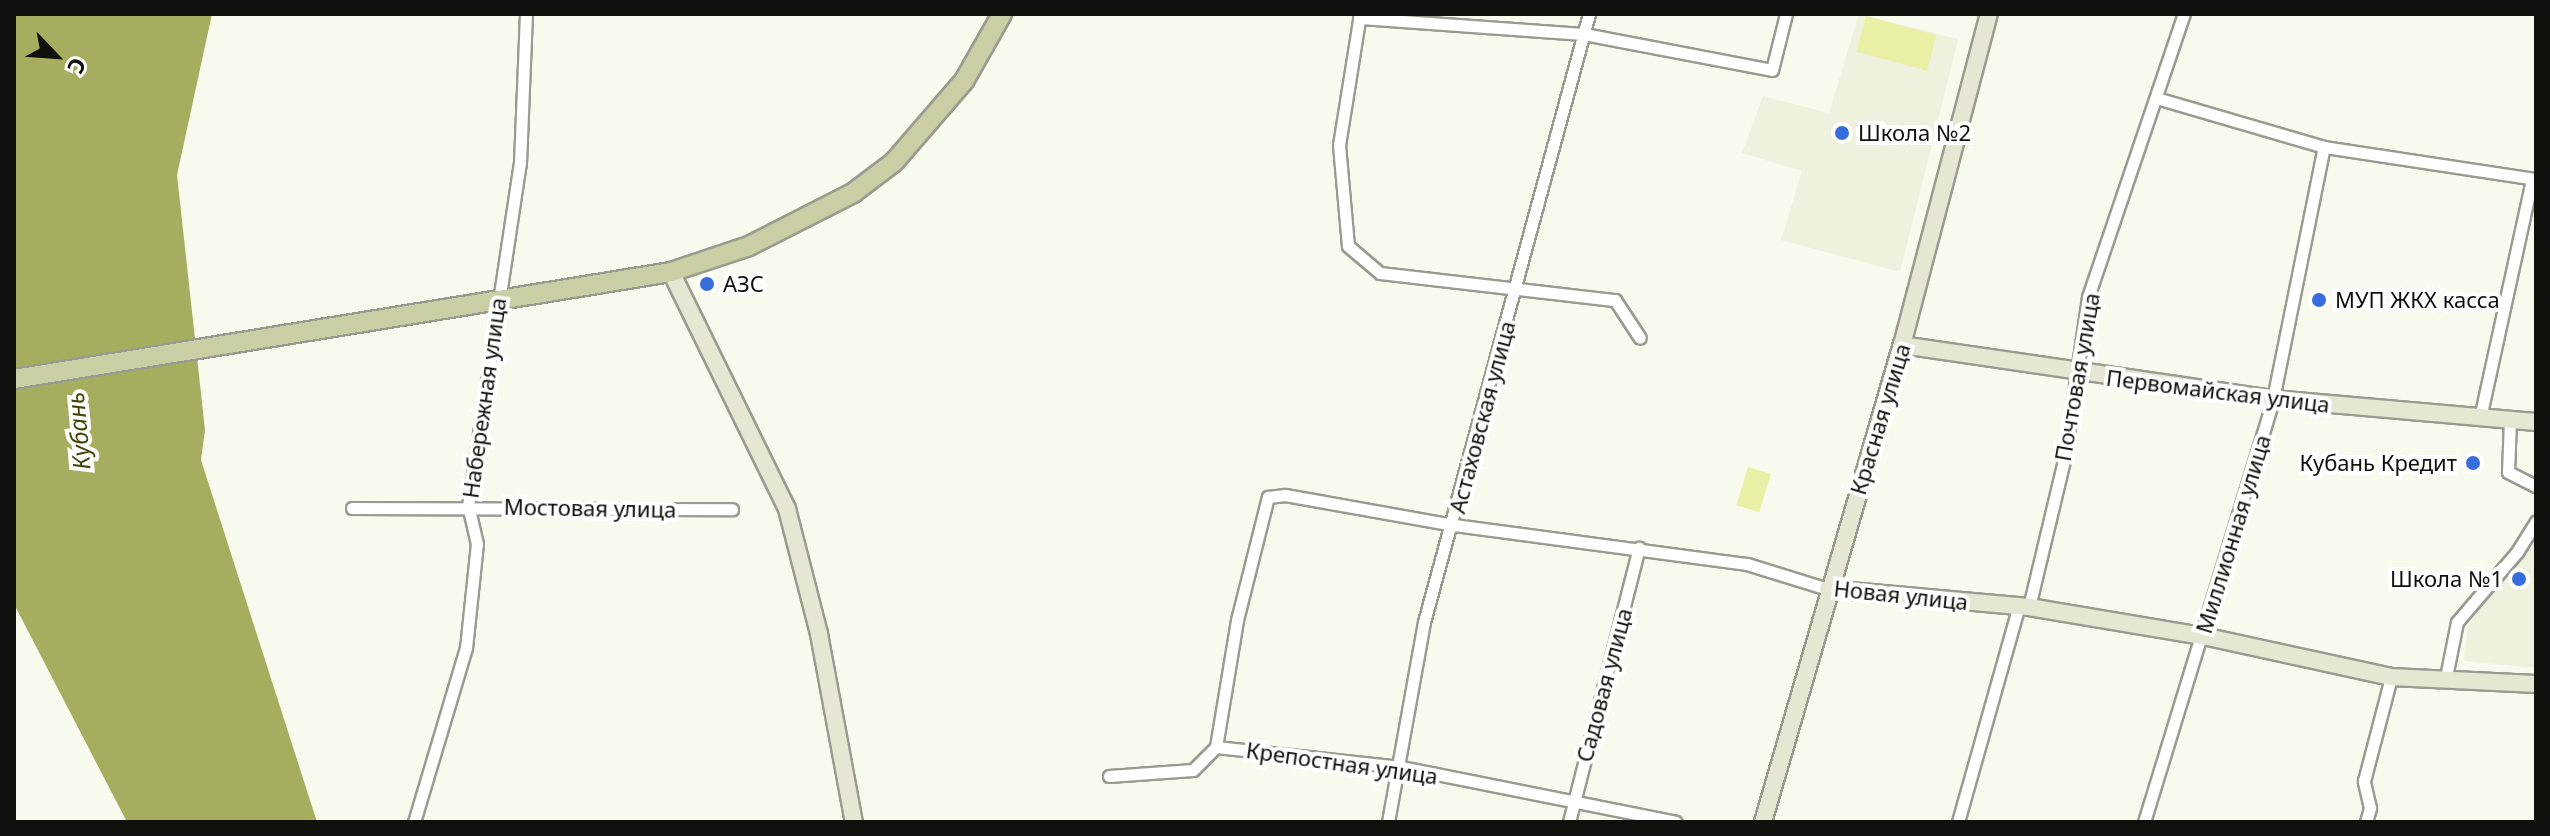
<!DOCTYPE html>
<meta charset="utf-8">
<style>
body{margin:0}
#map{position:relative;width:2550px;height:836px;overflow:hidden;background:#f8faee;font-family:"Noto Sans",sans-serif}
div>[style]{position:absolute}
.built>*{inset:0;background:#eef1dd}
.green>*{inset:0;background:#e9f0a6;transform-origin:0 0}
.water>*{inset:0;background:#a7ad5f}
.roads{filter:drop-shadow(2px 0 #9a9b90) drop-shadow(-2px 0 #9a9b90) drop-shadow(0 2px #9a9b90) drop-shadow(0 -2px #9a9b90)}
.street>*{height:11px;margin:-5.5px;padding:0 5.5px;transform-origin:5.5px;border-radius:5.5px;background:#fff}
.secondary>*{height:16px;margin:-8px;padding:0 8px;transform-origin:8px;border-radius:8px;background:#e5e7d2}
.primary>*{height:18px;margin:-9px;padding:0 9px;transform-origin:9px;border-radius:9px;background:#cbcea4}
.dots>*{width:22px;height:22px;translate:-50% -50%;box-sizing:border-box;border:4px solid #fff;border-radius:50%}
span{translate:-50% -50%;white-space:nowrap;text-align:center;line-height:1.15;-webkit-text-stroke:8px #fff;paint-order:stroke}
.poi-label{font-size:22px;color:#0f0f0b}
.left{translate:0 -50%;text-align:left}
.right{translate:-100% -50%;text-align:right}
.street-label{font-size:22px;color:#0f0f0b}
.water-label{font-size:24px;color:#424506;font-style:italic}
.frame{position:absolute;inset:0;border:16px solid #0f0f0b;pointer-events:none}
.north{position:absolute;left:16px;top:16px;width:80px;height:80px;-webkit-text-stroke:6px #fff;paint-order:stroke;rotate:115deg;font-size:22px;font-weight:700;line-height:32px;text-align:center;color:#0f0f0b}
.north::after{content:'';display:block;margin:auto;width:28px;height:36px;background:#0f0f0b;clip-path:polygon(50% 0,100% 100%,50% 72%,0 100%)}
</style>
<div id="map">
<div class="built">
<div style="clip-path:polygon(1859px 14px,1958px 39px,1900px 272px,1781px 240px,1802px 171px,1742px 153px,1763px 96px,1829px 113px)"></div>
<div style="clip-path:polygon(2536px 534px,2536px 668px,2464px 661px,2468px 625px)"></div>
</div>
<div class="green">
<div style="left:1866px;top:16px;width:73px;height:37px;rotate:15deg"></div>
<div style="left:1748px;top:467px;width:24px;height:40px;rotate:17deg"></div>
</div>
<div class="water">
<div style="clip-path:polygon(14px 14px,212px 14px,177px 175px,205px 430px,201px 460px,317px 822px,127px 822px,14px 604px)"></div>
</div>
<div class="roads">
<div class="street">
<div style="left:1360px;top:14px;width:133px;rotate:99.1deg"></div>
<div style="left:1339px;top:145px;width:101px;rotate:84.9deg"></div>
<div style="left:1348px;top:246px;width:42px;rotate:40.2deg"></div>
<div style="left:1380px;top:273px;width:237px;rotate:6.6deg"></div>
<div style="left:1615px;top:300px;width:45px;rotate:56.7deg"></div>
<div style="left:1359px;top:18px;width:226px;rotate:4.1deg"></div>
<div style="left:1584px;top:34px;width:191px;rotate:10.8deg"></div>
<div style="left:1772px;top:70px;width:58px;rotate:-76deg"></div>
<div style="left:2160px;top:99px;width:171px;rotate:16.3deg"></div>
<div style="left:2324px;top:147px;width:214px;rotate:8.6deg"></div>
<div style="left:2480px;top:418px;width:244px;rotate:-77.7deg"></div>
<div style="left:2510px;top:420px;width:52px;rotate:92.2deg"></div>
<div style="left:2508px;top:472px;width:31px;rotate:27deg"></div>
<div style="left:352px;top:508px;width:380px;rotate:0.2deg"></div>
<div style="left:2029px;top:607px;width:151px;rotate:-76.6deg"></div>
<div style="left:2064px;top:460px;width:165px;rotate:-81.6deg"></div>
<div style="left:2088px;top:297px;width:299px;rotate:-71.3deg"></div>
<div style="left:2446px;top:677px;width:56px;rotate:-78.7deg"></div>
<div style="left:2457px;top:622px;width:92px;rotate:-49.4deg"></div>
<div style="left:2517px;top:552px;width:36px;rotate:-58deg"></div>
<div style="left:1216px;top:747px;width:129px;rotate:-80.6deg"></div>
<div style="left:1237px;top:620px;width:127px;rotate:-75.9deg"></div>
<div style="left:1268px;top:497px;width:17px;rotate:-7deg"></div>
<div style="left:1285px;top:495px;width:172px;rotate:10.1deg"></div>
<div style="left:1454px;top:525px;width:296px;rotate:7.6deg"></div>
<div style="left:1747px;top:564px;width:85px;rotate:17.2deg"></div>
<div style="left:1109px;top:776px;width:84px;rotate:-4.1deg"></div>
<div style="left:1193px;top:770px;width:33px;rotate:-45deg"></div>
<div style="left:1216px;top:747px;width:186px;rotate:6.2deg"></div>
<div style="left:1401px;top:767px;width:280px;rotate:11.3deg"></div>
<div style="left:414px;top:822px;width:182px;rotate:-73.4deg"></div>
<div style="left:466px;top:648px;width:105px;rotate:-84deg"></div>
<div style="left:477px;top:544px;width:39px;rotate:-103deg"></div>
<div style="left:468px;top:506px;width:347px;rotate:-81.4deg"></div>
<div style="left:520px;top:163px;width:149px;rotate:-87.7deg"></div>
<div style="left:1388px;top:822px;width:203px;rotate:-79.8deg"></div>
<div style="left:1424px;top:622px;width:630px;rotate:-74.82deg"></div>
<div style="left:1569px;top:822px;width:283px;rotate:-75.7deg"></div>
<div style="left:1958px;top:822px;width:222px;rotate:-74.3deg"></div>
<div style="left:2144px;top:822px;width:442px;rotate:-73deg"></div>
<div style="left:2273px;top:399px;width:257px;rotate:-78.6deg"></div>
<div style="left:2366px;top:822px;width:15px;rotate:-74deg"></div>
<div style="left:2370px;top:808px;width:28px;rotate:-103deg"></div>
<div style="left:2364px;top:781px;width:107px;rotate:-75.4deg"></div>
</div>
<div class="secondary">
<div style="left:671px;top:272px;width:264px;rotate:63.9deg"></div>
<div style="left:787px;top:509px;width:129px;rotate:75.6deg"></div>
<div style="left:819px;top:634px;width:191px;rotate:79.5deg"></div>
<div style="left:1902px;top:345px;width:375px;rotate:8.3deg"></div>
<div style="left:2273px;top:399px;width:264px;rotate:5deg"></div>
<div style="left:1828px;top:589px;width:202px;rotate:5.1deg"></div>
<div style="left:2029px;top:607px;width:176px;rotate:9.5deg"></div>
<div style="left:2203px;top:636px;width:192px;rotate:12.3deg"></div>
<div style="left:2391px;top:677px;width:145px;rotate:2.8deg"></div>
<div style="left:1763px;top:822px;width:497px;rotate:-73.8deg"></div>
<div style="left:1902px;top:345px;width:342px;rotate:-75.3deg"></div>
</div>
<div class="primary">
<div style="left:14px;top:379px;width:666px;rotate:-9.25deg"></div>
<div style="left:671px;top:272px;width:82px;rotate:-18.4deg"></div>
<div style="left:749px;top:246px;width:117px;rotate:-27deg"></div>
<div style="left:853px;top:193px;width:51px;rotate:-37.1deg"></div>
<div style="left:894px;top:162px;width:107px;rotate:-49.2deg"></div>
<div style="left:964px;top:81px;width:77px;rotate:-60.4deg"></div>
</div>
</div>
<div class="dots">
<div style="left:1842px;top:133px;background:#366cdb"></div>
<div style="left:707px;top:284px;background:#366cdb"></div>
<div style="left:2319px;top:300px;background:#366cdb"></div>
<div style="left:2473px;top:463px;background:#366cdb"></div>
<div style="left:2519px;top:579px;background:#366cdb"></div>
</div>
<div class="poi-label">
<span class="left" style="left:1858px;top:133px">Школа №2</span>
<span class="left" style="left:723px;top:284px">АЗС</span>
<span class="left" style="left:2335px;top:300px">МУП ЖКХ касса</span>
<span class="right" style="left:2457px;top:463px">Кубань Кредит</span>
<span class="right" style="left:2503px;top:579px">Школа №1</span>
</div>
<div class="street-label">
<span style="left:2077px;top:377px;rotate:-80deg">Почтовая улица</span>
<span style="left:2218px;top:391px;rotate:7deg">Первомайская улица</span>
<span style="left:484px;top:398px;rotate:-82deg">Набережная улица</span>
<span style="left:1482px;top:417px;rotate:-75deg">Астаховская улица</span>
<span style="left:1880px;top:419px;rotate:-73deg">Красная улица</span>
<span style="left:590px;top:508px;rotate:1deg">Мостовая улица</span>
<span style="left:2233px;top:534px;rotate:-73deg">Миллионная улица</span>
<span style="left:1901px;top:595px;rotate:6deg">Новая улица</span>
<span style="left:1604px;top:685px;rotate:-75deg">Садовая улица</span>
<span style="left:1342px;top:763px;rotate:8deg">Крепостная улица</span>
</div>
<div class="water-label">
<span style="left:78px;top:431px;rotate:-95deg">Кубань</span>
</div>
<div class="frame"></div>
<div class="north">С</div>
</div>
